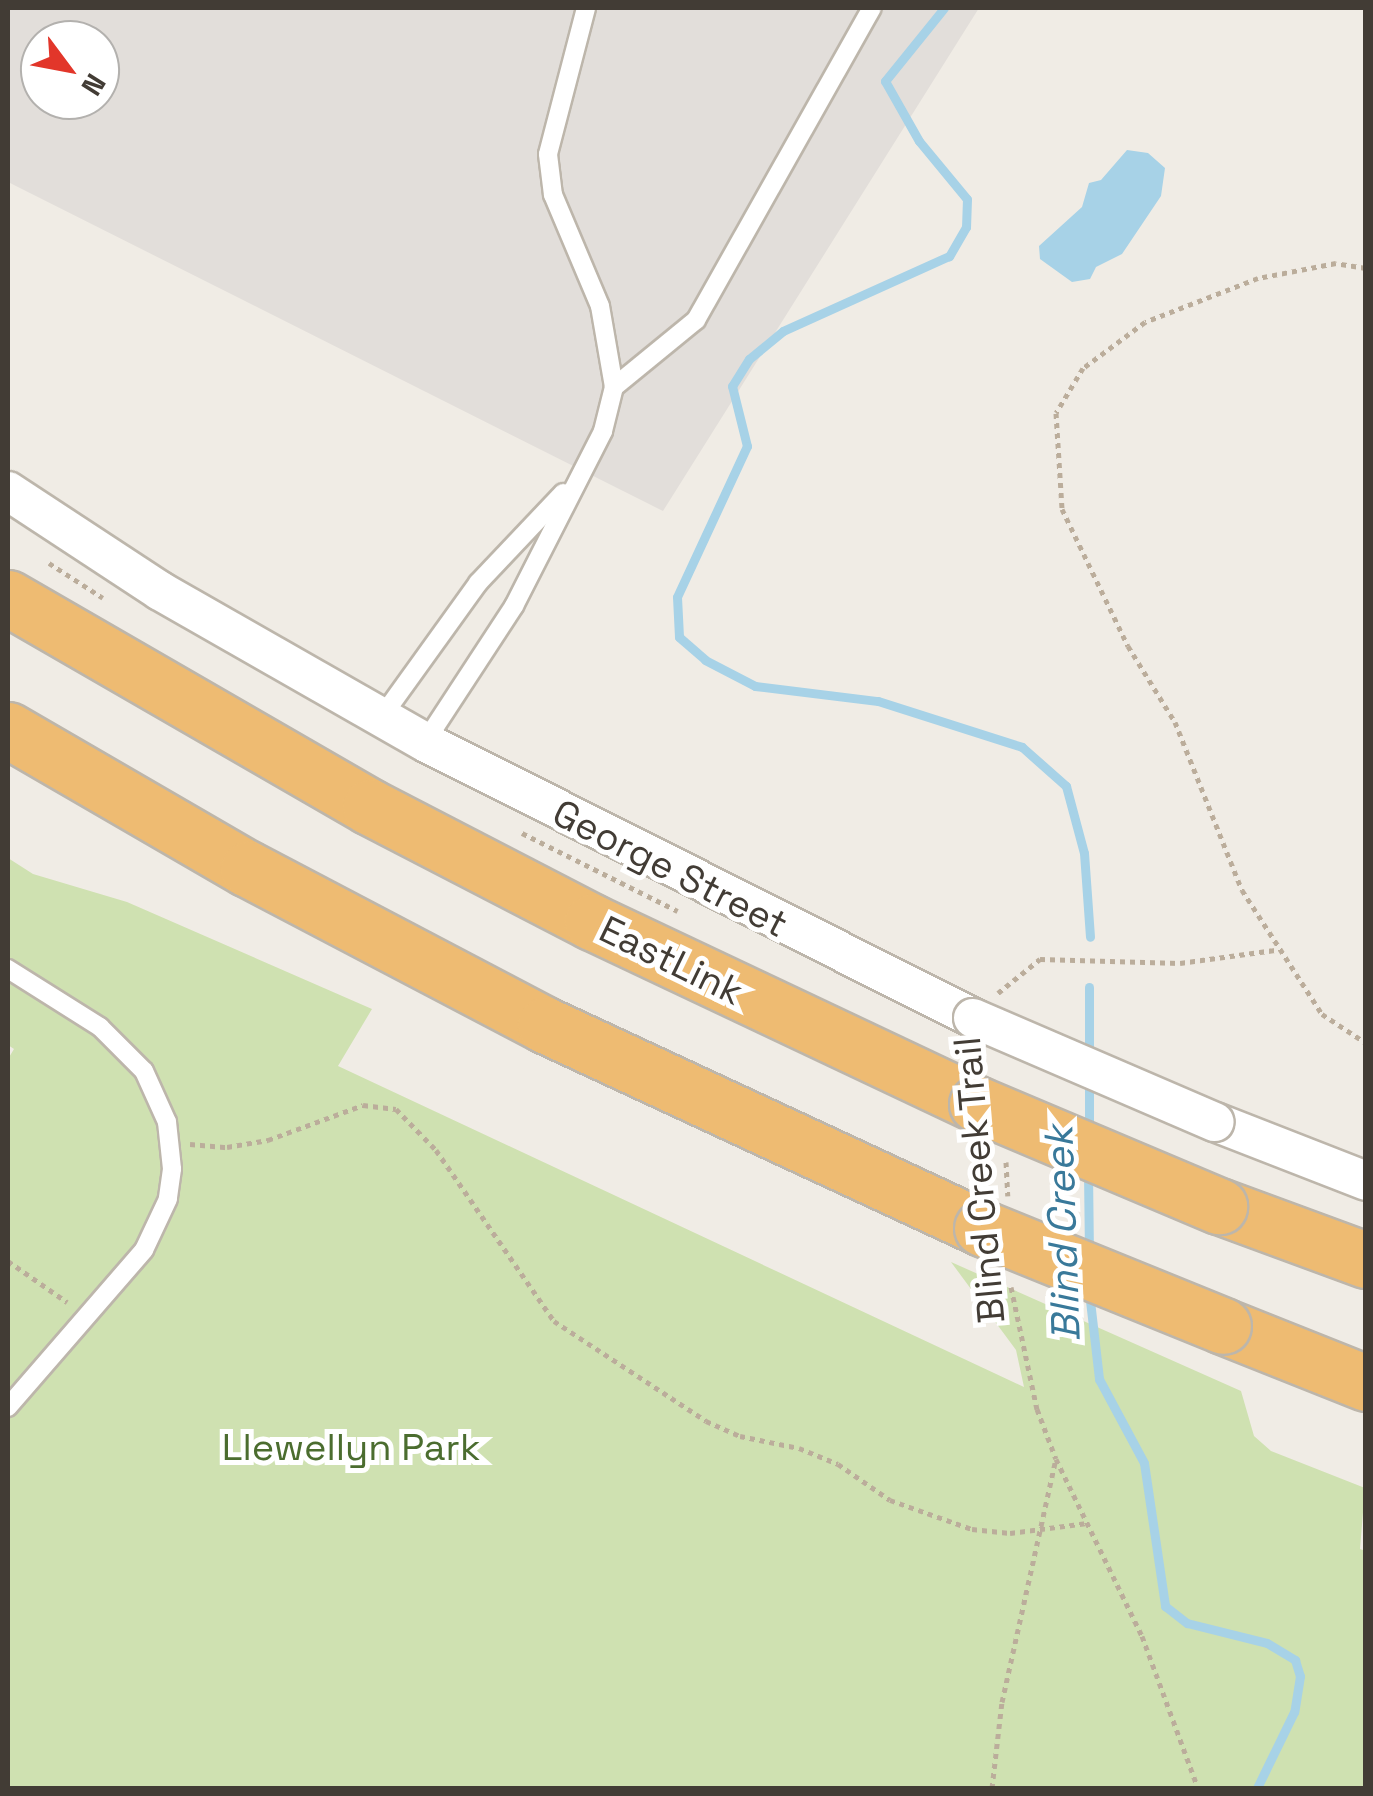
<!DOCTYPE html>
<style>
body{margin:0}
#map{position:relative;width:1373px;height:1796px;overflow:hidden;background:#f0ece5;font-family:"Space Grotesk",sans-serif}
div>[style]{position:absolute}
.industrial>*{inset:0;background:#e2deda}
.green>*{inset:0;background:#cfe1b1}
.water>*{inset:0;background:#a7d2e7}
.stream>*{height:9px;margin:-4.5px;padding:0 4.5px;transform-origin:4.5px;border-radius:4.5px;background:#a7d2e7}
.path>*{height:5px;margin-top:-2.5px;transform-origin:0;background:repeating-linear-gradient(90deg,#bbad9b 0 5px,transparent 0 10px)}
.roads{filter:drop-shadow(2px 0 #bdb6ab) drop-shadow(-2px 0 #bdb6ab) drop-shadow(0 2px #bdb6ab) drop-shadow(0 -2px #bdb6ab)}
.lane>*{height:18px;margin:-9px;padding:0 9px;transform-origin:9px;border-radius:9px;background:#fff}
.street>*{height:38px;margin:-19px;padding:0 19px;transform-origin:19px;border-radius:19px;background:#fff}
.highway>*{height:55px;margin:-27.5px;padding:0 27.5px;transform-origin:27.5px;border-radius:27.5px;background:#eebb72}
.bridges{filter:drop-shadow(2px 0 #bdb6ab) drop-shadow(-2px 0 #bdb6ab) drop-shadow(0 2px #bdb6ab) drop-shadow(0 -2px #bdb6ab)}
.street-bridge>*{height:38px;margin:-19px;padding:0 19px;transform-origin:19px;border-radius:19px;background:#fff}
.highway-bridge>*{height:55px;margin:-27.5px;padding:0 27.5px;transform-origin:27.5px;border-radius:27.5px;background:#eebb72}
span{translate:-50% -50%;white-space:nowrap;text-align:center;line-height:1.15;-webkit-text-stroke:10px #fff;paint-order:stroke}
.street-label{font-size:38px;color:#423c35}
.park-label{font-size:38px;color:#4b6d2f}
.water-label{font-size:40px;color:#39799a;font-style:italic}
.frame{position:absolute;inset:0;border:10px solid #423c35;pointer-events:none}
.north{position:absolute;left:20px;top:20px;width:100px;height:100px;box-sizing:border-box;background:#fff;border:2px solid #b3b1ae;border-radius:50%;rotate:122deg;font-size:28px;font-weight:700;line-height:40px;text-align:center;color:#423c35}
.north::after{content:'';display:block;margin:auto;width:35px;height:45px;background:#e2362a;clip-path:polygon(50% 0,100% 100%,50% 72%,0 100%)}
</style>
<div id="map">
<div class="industrial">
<div style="clip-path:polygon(evenodd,8px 8px,979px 8px,663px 511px,8px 182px,8px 8px,40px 40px,100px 40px,100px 100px,40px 100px,40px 40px)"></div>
</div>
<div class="green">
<div style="clip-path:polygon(8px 858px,33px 874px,127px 902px,372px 1009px,338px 1066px,1024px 1387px,1016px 1350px,951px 1262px,1241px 1391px,1254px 1436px,1271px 1451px,1365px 1488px,1360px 1549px,1366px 1551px,1365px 1788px,8px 1788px,8px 1059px,14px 1049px,8px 1045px)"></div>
</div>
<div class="water">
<div style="clip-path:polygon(1127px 150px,1148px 153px,1165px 168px,1161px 196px,1122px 254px,1096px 267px,1090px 279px,1072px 282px,1040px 259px,1039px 246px,1082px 207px,1089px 183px,1101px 180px)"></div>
</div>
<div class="stream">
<div style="left:944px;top:8px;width:94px;rotate:128.9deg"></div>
<div style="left:885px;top:81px;width:69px;rotate:60.5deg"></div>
<div style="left:919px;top:141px;width:75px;rotate:50.4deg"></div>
<div style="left:967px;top:199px;width:28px;rotate:92deg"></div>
<div style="left:966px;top:227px;width:34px;rotate:120deg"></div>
<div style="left:949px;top:256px;width:182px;rotate:155.7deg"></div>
<div style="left:783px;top:331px;width:44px;rotate:140.5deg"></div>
<div style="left:749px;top:359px;width:32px;rotate:122deg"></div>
<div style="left:732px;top:386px;width:62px;rotate:76deg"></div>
<div style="left:747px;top:446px;width:166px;rotate:114.9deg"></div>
<div style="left:677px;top:597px;width:40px;rotate:87.1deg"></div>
<div style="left:679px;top:637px;width:35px;rotate:41deg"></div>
<div style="left:705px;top:660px;width:56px;rotate:27.5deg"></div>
<div style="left:755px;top:686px;width:124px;rotate:7deg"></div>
<div style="left:878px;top:701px;width:151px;rotate:17.7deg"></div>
<div style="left:1022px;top:747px;width:59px;rotate:41.6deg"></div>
<div style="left:1066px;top:786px;width:69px;rotate:75deg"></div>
<div style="left:1084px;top:853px;width:84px;rotate:85.9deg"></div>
<div style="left:1089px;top:1057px;width:70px;rotate:-90deg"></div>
<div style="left:1089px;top:1132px;width:55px;rotate:-90deg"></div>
<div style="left:1088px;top:1172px;width:79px;rotate:89.3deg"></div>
<div style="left:1089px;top:1292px;width:88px;rotate:83.4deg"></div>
<div style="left:1099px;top:1379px;width:95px;rotate:61.8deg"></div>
<div style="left:1144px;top:1463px;width:145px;rotate:81.6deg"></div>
<div style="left:1165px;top:1606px;width:28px;rotate:38deg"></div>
<div style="left:1187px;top:1623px;width:82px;rotate:14deg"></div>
<div style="left:1267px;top:1643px;width:33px;rotate:31deg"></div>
<div style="left:1295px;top:1660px;width:17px;rotate:73deg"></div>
<div style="left:1300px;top:1676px;width:36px;rotate:99deg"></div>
<div style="left:1294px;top:1712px;width:85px;rotate:116deg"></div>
</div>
<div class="path">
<div style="left:1366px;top:268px;width:30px;rotate:-171deg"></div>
<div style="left:1336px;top:263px;width:79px;rotate:169.1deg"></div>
<div style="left:1258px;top:278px;width:121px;rotate:158.7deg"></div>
<div style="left:1145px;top:322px;width:77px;rotate:143.4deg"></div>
<div style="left:1083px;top:368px;width:52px;rotate:121deg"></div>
<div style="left:1056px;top:413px;width:96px;rotate:86.4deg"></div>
<div style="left:1062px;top:509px;width:152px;rotate:64.3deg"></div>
<div style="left:1128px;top:646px;width:89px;rotate:58.3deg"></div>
<div style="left:1175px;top:722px;width:181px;rotate:68.3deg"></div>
<div style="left:1242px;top:890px;width:148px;rotate:57.2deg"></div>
<div style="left:1322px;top:1014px;width:53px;rotate:33.4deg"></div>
<div style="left:49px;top:563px;width:64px;rotate:32.9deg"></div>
<div style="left:522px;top:833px;width:174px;rotate:26.6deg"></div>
<div style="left:998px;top:993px;width:54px;rotate:-39deg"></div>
<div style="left:1040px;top:959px;width:140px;rotate:1.6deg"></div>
<div style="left:1180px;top:963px;width:96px;rotate:-7.8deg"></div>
<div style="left:190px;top:1144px;width:37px;rotate:5deg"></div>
<div style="left:227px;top:1147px;width:42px;rotate:-9.7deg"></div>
<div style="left:268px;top:1140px;width:101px;rotate:-20.2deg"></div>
<div style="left:363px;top:1105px;width:33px;rotate:7deg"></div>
<div style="left:396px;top:1109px;width:57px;rotate:45.7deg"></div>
<div style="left:436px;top:1150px;width:208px;rotate:55.4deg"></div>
<div style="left:554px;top:1321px;width:182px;rotate:33.3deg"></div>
<div style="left:706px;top:1421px;width:37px;rotate:24deg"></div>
<div style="left:740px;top:1436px;width:60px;rotate:11.5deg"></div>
<div style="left:799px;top:1448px;width:42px;rotate:22.3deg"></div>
<div style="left:838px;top:1464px;width:63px;rotate:34.7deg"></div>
<div style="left:890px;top:1500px;width:87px;rotate:19.5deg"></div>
<div style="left:972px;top:1529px;width:38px;rotate:6deg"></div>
<div style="left:1010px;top:1533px;width:78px;rotate:-7.4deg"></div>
<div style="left:1006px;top:1162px;width:34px;rotate:87deg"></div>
<div style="left:8px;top:1261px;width:72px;rotate:34.8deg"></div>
<div style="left:1011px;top:1287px;width:125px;rotate:78deg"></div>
<div style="left:1037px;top:1409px;width:53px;rotate:69.2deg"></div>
<div style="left:1056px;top:1459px;width:197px;rotate:64.1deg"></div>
<div style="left:1142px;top:1636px;width:162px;rotate:69.8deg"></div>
<div style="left:992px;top:1788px;width:87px;rotate:-83.4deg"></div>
<div style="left:1002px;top:1702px;width:246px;rotate:-77.5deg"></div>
</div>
<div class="roads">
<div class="lane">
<div style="left:614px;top:387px;width:106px;rotate:-39.3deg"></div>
<div style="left:696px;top:320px;width:358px;rotate:-60.6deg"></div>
<div style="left:381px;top:718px;width:166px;rotate:-54.3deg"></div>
<div style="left:478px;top:583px;width:124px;rotate:-46.6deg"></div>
<div style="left:425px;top:742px;width:163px;rotate:-56.8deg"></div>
<div style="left:514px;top:606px;width:196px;rotate:-63deg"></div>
<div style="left:603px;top:431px;width:45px;rotate:-76deg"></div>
<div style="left:614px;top:387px;width:82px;rotate:-99.8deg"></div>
<div style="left:600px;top:306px;width:121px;rotate:-112.9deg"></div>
<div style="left:553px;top:195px;width:41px;rotate:-97deg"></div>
<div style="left:548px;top:154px;width:151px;rotate:-75.4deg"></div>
<div style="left:8px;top:969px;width:109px;rotate:32.2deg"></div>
<div style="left:100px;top:1027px;width:62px;rotate:45deg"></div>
<div style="left:144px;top:1071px;width:56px;rotate:65.7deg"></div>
<div style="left:167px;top:1122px;width:47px;rotate:83.9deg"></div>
<div style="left:172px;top:1169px;width:30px;rotate:98deg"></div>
<div style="left:168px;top:1199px;width:56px;rotate:115.2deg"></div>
<div style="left:144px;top:1250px;width:208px;rotate:130.9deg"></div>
</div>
<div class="street">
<div style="left:8px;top:491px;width:182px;rotate:33.3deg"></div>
<div style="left:160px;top:591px;width:305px;rotate:29.7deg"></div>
<div style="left:425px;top:742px;width:614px;rotate:26.73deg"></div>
<div style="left:1215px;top:1122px;width:162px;rotate:21.3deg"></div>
</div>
<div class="highway">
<div style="left:8px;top:598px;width:418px;rotate:30deg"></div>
<div style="left:370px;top:807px;width:250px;rotate:27.4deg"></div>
<div style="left:592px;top:922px;width:426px;rotate:25.3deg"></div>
<div style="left:8px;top:730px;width:277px;rotate:30.1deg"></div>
<div style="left:248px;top:869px;width:335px;rotate:27.7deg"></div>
<div style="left:545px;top:1025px;width:482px;rotate:24.9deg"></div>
<div style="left:1219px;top:1206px;width:157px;rotate:20.2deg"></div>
<div style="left:1223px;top:1326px;width:154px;rotate:21.7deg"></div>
</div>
</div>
<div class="bridges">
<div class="street-bridge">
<div style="left:973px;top:1018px;width:263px;rotate:23.3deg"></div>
</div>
<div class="highway-bridge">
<div style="left:977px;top:1104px;width:263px;rotate:22.9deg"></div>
<div style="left:982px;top:1228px;width:260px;rotate:22.1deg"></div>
</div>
</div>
<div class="street-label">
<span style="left:670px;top:869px;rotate:27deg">George Street</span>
<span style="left:671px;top:961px;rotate:26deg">EastLink</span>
<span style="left:980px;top:1180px;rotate:-95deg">Blind Creek Trail</span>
</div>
<div class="park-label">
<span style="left:351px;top:1448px">Llewellyn Park</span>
</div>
<div class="water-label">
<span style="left:1063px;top:1234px;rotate:-92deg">Blind Creek</span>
</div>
<div class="frame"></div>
<div class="north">N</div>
</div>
